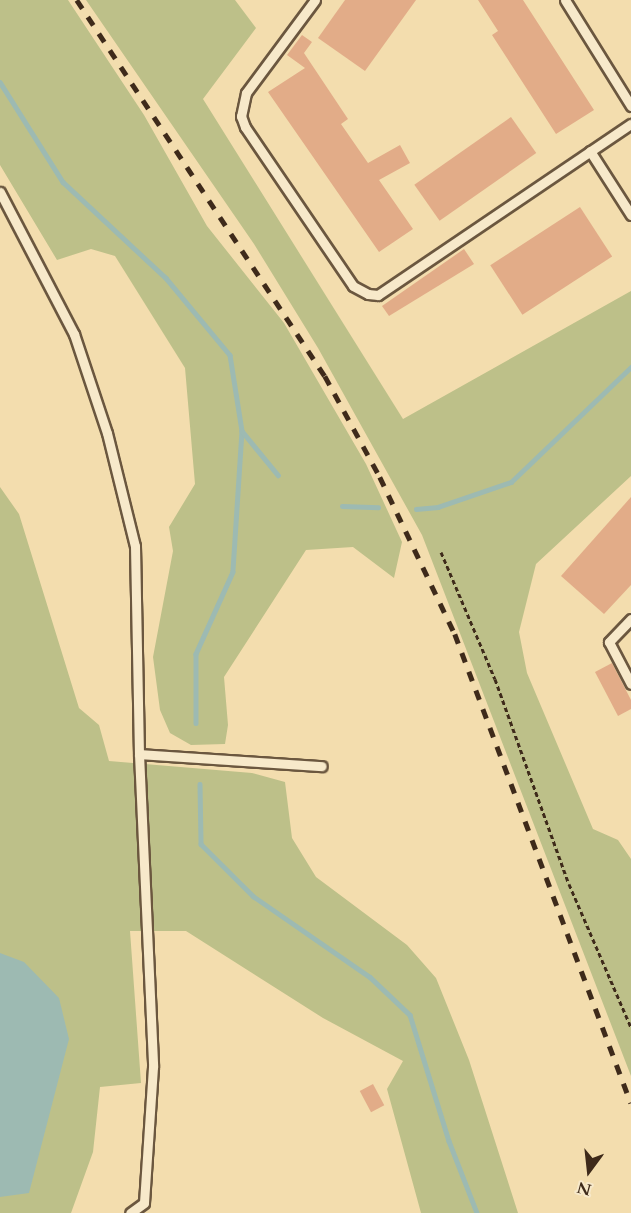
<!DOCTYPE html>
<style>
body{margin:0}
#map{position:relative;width:631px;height:1213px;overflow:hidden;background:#f3ddae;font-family:Cardo,serif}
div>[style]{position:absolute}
.green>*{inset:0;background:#bdc089}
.water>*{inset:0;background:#9dbab2}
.stream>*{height:4.5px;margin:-2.25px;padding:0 2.25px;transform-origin:2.25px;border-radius:2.25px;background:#9dbab2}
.building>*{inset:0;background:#e2ac88;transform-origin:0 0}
.path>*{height:3px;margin-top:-1.5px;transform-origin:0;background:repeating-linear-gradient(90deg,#3e2a1a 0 4.5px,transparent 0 7.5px)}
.roads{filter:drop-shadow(2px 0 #6b573f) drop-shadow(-2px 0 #6b573f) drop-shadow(0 2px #6b573f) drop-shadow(0 -2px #6b573f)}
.lane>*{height:9px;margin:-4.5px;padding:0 4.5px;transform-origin:4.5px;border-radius:4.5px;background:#f7e9ca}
.rail>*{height:4.5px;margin-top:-2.25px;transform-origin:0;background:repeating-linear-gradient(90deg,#3e2a1a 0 10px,transparent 0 20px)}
span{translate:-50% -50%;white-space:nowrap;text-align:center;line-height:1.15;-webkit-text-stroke:4.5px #f7e9ca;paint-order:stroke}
.north{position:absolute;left:559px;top:1141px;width:60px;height:60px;-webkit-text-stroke:4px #f7e9ca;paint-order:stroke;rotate:195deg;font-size:16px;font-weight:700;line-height:24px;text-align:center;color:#3e2a1a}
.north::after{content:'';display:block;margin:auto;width:21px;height:27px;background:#3e2a1a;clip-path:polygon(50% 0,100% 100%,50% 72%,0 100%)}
</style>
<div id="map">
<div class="green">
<div style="clip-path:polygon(0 0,68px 0,144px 115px,207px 226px,284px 323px,366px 464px,402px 542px,394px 578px,353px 547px,306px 550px,224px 677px,228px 725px,225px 744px,191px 745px,170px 733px,160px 710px,153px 657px,173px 551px,169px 527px,195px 484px,185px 368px,115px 256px,91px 249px,57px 260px,0 165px)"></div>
<div style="clip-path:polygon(86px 0,235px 0,256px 28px,203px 99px,403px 419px,631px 291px,631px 476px,536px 564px,519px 632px,527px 673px,593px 829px,618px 840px,631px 859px,631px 1076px,422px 535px,318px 348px,254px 244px)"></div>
<div style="clip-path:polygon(0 487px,19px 514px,79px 708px,99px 725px,109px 761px,252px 773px,285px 782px,292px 838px,316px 877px,407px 945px,436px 978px,469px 1060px,518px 1213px,421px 1213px,387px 1089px,403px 1061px,323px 1018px,186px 931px,130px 931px,141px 1083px,100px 1087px,93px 1152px,71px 1213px,0 1213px)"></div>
</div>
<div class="water">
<div style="clip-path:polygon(0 953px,24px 962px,59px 998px,69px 1039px,29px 1193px,0 1197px)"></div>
</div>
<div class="stream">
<div style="left:0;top:82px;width:118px;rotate:57.8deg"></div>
<div style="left:63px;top:182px;width:141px;rotate:43deg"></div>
<div style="left:166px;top:278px;width:100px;rotate:50.3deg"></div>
<div style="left:230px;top:355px;width:77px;rotate:81deg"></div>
<div style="left:242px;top:431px;width:141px;rotate:93.7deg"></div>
<div style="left:233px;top:572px;width:90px;rotate:114.3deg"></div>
<div style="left:196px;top:654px;width:69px;rotate:90deg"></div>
<div style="left:242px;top:431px;width:57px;rotate:50.7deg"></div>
<div style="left:342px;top:506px;width:36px;rotate:2deg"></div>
<div style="left:416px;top:509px;width:22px;rotate:-5deg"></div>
<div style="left:438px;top:507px;width:77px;rotate:-18.9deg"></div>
<div style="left:511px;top:482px;width:166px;rotate:-43.8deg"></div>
<div style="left:200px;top:784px;width:60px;rotate:89deg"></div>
<div style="left:201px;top:844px;width:74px;rotate:45deg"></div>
<div style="left:253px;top:896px;width:142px;rotate:34.7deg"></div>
<div style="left:370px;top:977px;width:55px;rotate:43.5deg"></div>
<div style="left:410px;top:1015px;width:132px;rotate:72.8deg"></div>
<div style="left:449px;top:1141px;width:77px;rotate:68.7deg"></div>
</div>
<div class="building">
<div style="clip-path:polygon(345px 0,416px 0,365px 71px,318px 38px)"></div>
<div style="clip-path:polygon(478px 0,523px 0,594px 110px,556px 134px,492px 35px,498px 31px)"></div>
<div style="clip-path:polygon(302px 35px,312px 42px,304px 53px,348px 119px,341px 124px,368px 163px,400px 145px,410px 163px,379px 180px,413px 229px,379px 252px,268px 92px,305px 68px,287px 55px)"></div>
<div style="left:511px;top:117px;width:44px;height:118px;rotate:55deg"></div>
<div style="left:580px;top:207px;width:59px;height:107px;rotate:57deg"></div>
<div style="clip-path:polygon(464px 249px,474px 264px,389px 316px,382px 306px)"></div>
<div style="clip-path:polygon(631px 497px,631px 585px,604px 614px,561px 576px)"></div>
<div style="clip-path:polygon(612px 663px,631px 700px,631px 709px,618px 716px,595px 672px)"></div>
<div style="left:373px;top:1084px;width:24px;height:15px;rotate:62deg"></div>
</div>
<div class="path">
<div style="left:441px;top:552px;width:138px;rotate:67deg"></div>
<div style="left:495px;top:679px;width:218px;rotate:70.2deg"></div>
<div style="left:569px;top:884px;width:156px;rotate:66.6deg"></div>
</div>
<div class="roads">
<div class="lane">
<div style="left:315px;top:0;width:116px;rotate:126.6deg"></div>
<div style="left:246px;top:93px;width:24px;rotate:102deg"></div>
<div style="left:241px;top:116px;width:12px;rotate:70deg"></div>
<div style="left:245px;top:127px;width:192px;rotate:55.8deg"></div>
<div style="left:353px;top:286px;width:17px;rotate:28deg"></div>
<div style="left:368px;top:294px;width:10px;rotate:6deg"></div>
<div style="left:378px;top:295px;width:305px;rotate:-34.1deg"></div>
<div style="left:565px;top:0;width:125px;rotate:58.1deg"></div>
<div style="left:590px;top:151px;width:76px;rotate:57.4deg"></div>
<div style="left:0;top:192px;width:160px;rotate:62.5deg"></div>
<div style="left:74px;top:334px;width:104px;rotate:71.6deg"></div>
<div style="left:107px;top:433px;width:116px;rotate:76.1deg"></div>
<div style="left:135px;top:546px;width:208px;rotate:88.9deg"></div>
<div style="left:139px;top:754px;width:313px;rotate:87.4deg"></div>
<div style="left:153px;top:1067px;width:136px;rotate:93.8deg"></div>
<div style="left:144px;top:1203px;width:17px;rotate:144deg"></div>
<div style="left:631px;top:619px;width:32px;rotate:134deg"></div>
<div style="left:609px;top:642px;width:47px;rotate:62.4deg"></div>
<div style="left:139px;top:754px;width:183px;rotate:3.8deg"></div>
</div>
</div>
<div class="rail">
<div style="left:77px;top:0;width:450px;rotate:56.6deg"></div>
<div style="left:325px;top:376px;width:115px;rotate:61.4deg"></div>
<div style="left:380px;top:477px;width:174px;rotate:64.5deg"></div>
<div style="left:455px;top:634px;width:501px;rotate:69.43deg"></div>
</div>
<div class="north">N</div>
</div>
